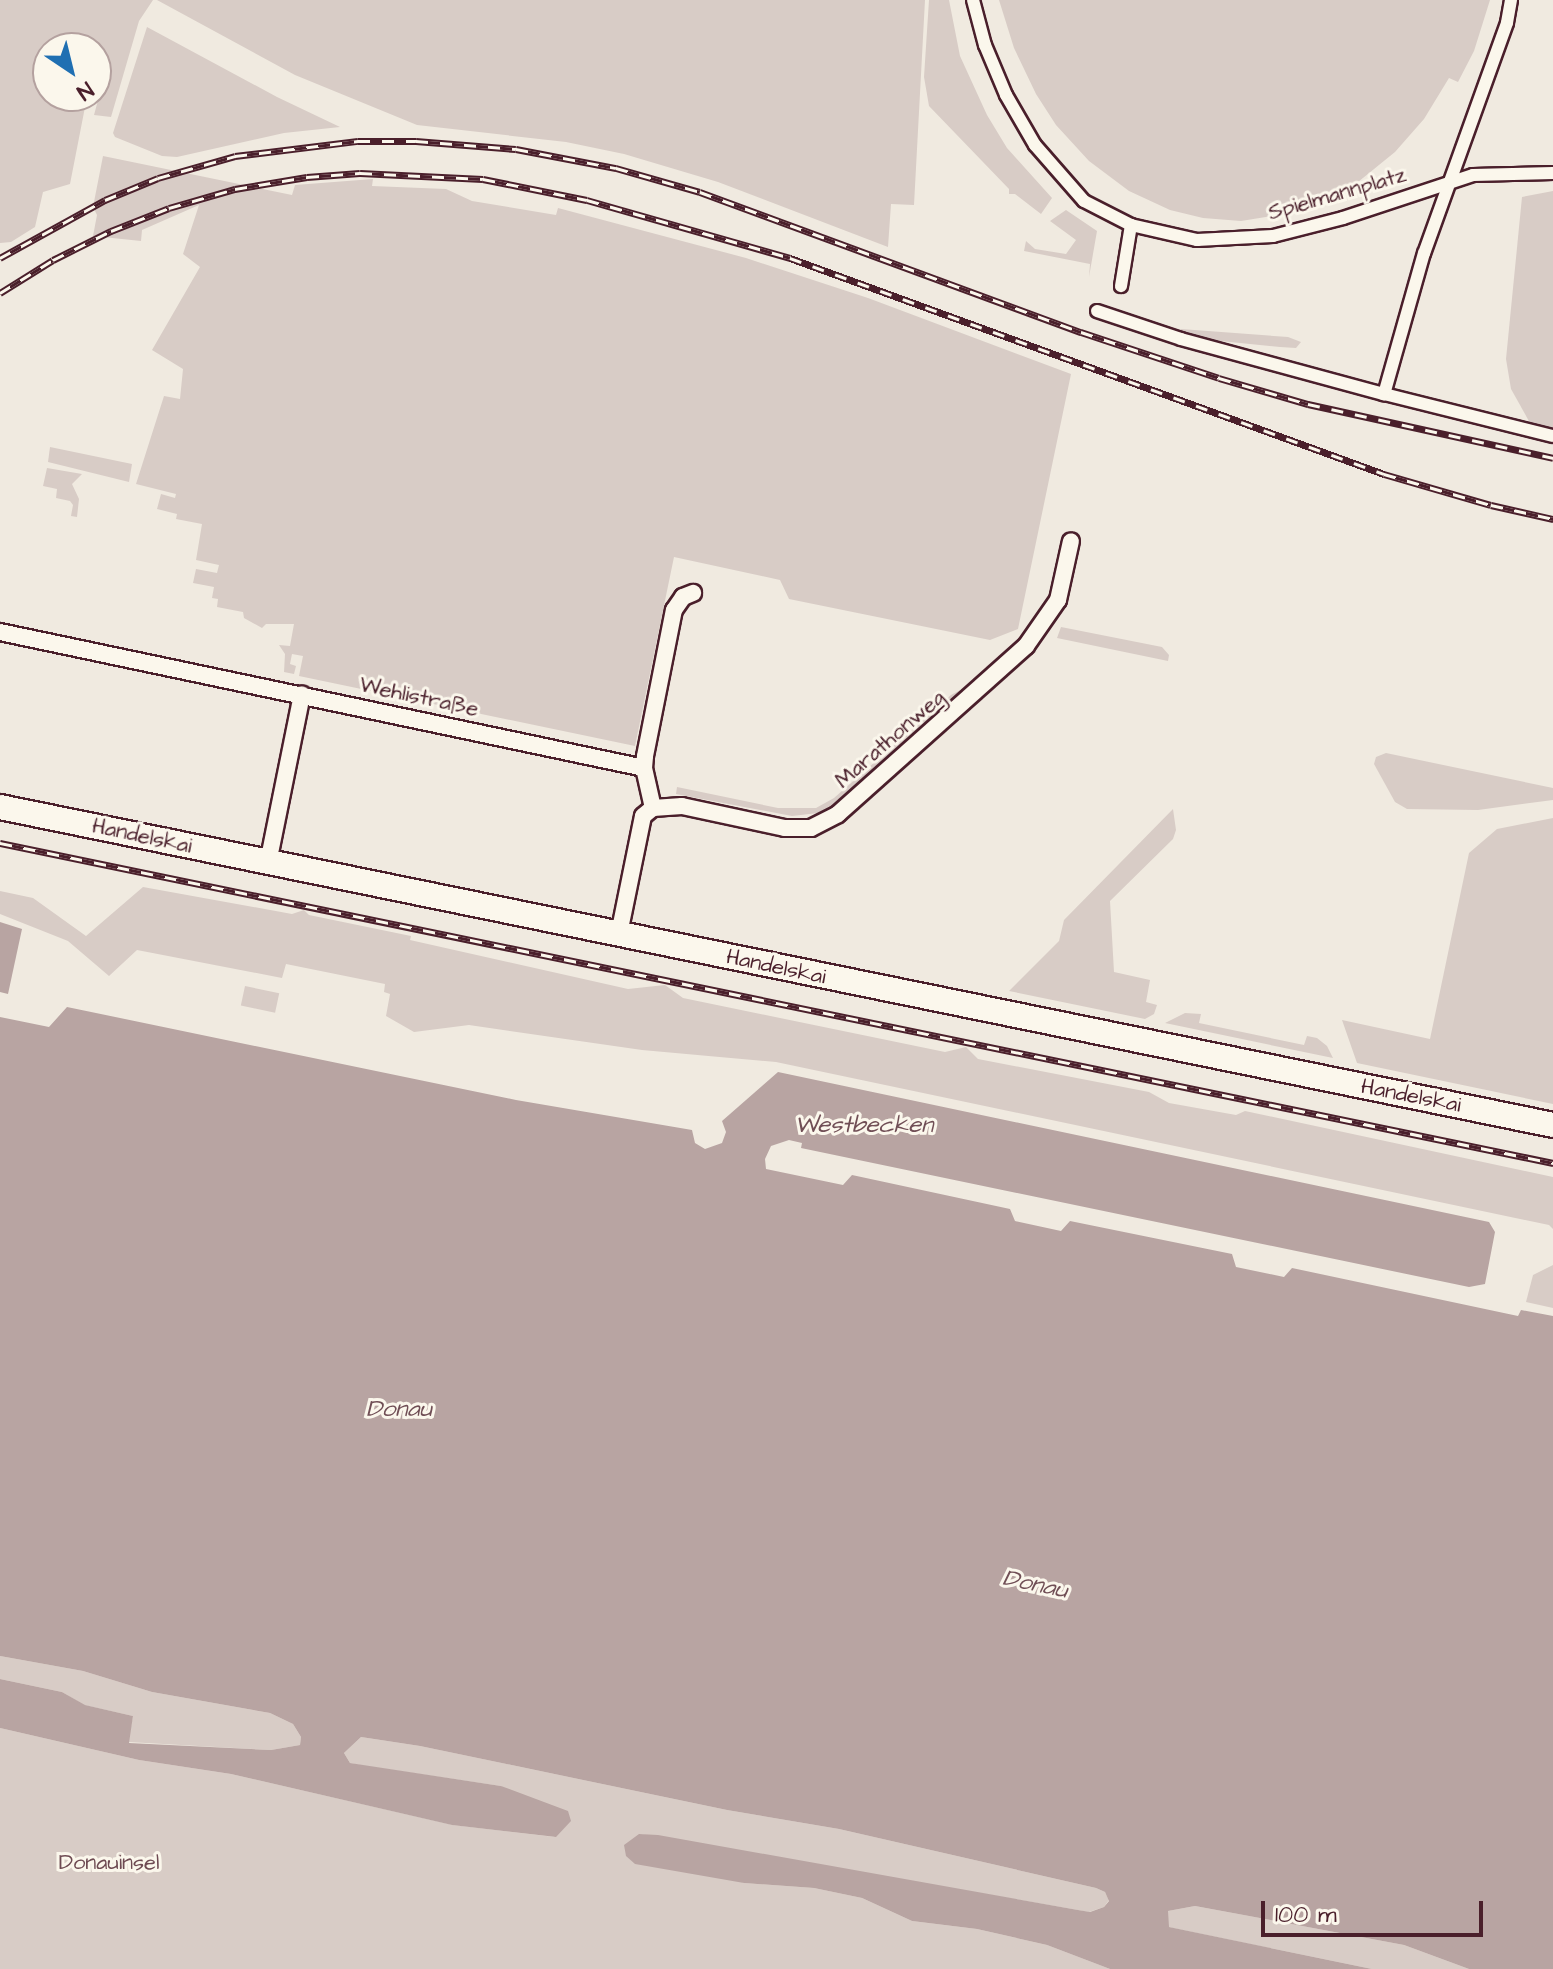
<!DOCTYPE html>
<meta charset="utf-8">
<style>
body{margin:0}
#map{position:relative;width:1553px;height:1969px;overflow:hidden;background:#f0eae0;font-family:"Architects Daughter",sans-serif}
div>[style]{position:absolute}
.green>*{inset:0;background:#d8ccc6;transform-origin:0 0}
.water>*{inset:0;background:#b8a4a2}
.roads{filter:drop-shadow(2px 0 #4a1f2b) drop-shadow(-2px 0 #4a1f2b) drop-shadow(0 2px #4a1f2b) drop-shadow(0 -2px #4a1f2b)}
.pedestrian>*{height:12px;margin:-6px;padding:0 6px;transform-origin:6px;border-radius:6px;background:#fbf7ec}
.minor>*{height:16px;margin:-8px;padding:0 8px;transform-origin:8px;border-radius:8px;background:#fbf7ec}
.primary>*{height:24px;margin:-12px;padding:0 12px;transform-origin:12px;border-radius:12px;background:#fbf7ec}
.rail>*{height:7px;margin-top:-3.5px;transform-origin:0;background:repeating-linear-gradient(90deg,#fbf7ec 0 12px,#4a1f2b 0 24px);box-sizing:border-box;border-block:2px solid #4a1f2b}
span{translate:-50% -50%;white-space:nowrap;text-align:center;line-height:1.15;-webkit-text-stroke:6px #fbf7ec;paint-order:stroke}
.street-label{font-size:22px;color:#4a1f2b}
.park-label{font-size:22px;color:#6e4a52}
.water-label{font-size:24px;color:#704e55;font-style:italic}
.north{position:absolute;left:32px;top:32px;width:80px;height:80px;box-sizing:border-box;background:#fbf7ec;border:2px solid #b4a19f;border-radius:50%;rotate:145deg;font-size:22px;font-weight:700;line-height:32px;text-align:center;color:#4a1f2b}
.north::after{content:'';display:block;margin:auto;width:28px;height:36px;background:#1f6fb2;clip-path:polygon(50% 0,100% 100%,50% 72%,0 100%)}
.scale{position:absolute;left:1261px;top:1901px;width:222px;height:36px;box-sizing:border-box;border:4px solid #4a1f2b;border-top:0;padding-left:10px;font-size:24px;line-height:28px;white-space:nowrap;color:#4a1f2b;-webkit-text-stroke:6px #fbf7ec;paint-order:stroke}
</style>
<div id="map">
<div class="green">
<div style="clip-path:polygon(0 0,153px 0,139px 21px,111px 117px,94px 115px,100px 93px,96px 94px,96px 48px,48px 48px,48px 96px,94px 96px,86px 102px,70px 184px,43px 192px,35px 227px,11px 242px,0 243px)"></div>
<div style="clip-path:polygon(157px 0,925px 0,914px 205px,891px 204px,888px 247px,718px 182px,624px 154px,566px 142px,417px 125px,295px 75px)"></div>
<div style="clip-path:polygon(929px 0,949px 0,960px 56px,987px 115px,1007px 148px,1052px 198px,1041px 214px,1015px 194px,1009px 194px,1009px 189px,929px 106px,924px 77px)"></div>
<div style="clip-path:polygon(999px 0,1490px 0,1474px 51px,1458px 82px,1449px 78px,1424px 119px,1395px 152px,1358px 182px,1326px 200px,1290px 213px,1241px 221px,1203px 218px,1170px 210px,1129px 191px,1089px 161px,1056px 125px,1036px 94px,1014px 48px)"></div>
<div style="clip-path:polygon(147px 27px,277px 97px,340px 127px,284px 133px,177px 157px,162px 156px,115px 137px,113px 133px)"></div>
<div style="clip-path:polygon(103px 156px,292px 195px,295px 185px,373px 179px,372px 186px,446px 189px,472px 201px,556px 215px,558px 208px,746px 258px,868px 298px,1071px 374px,1018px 629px,990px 640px,789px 599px,780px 580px,674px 557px,635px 746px,299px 676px,303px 656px,292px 654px,290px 664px,296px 666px,294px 674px,284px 672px,285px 654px,279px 645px,290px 646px,294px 624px,266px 624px,262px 628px,244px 618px,243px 612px,217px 607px,218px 599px,212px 598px,214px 587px,193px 583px,196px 569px,217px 573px,219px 565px,196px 560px,202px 524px,176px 519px,177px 514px,157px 509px,161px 494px,175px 498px,176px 494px,136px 484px,164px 396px,180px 399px,183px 369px,152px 350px,200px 267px,183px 254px,199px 205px,142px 230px,141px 241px,93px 236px,97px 215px,93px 207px)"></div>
<div style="clip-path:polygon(1553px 191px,1553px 429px,1530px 423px,1511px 389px,1506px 359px,1522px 197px)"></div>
<div style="clip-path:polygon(1066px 210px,1097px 231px,1089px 277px,1090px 264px,1024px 251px,1026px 241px,1035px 249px,1066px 254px,1076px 240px,1050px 221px)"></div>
<div style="clip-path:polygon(1181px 329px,1288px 337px,1301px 342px,1296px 348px,1280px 347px,1191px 338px,1180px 333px)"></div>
<div style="clip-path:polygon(50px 447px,132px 464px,129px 482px,48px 462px)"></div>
<div style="clip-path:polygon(47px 468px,82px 474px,72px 484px,79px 499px,77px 517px,71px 516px,73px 505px,70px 501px,56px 498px,57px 489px,43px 486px)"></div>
<div style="clip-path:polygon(1061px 627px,1162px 647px,1169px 655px,1168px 661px,1057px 638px)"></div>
<div style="clip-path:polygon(972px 684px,838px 804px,818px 813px,792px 816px,676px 794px,677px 787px,778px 808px,816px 808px,834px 798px,951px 695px)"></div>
<div style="clip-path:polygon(1386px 753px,1553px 788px,1553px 800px,1478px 810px,1407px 809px,1395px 802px,1374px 764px,1376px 757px)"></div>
<div style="clip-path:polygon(1173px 809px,1176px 830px,1173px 839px,1110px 901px,1114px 972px,1150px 980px,1146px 1002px,1157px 1005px,1154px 1014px,1145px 1019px,1009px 991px,1059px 941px,1064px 920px)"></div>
<div style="clip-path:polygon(1553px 818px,1553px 1104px,1357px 1063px,1342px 1020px,1430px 1039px,1469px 853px,1497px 829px)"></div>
<div style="clip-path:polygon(143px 887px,292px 914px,304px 910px,309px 915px,411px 936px,410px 940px,628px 989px,665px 985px,683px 998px,945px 1052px,966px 1047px,978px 1059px,1149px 1092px,1169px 1103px,1236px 1115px,1245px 1111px,1553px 1177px,1553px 1229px,1549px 1225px,776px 1062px,642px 1050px,469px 1025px,414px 1032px,386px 1016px,390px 994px,384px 992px,385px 984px,286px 964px,282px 978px,137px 950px,109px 976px,68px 941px,0 914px,0 891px,33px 898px,86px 936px)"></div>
<div style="left:245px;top:986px;width:35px;height:20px;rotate:12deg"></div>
<div style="clip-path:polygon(1185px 1013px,1201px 1014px,1199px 1023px,1304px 1045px,1307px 1036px,1317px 1038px,1327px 1046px,1333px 1058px,1165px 1023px)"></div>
<div style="clip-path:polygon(1553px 1265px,1553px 1308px,1526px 1302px,1533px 1275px)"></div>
<div style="clip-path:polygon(0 1656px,83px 1671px,152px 1692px,270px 1713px,293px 1724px,301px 1737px,300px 1745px,271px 1750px,128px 1742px,133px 1716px,84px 1705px,62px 1692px,0 1679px)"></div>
<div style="clip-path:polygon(0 1728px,139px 1760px,231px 1774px,453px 1825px,555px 1837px,501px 1786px,365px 1766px,350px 1763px,344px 1753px,361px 1737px,420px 1746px,727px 1810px,839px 1829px,1096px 1888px,1105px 1892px,1109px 1900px,1104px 1907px,1089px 1912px,640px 1834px,744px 1883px,814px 1888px,862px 1898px,912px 1921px,977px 1929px,1047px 1945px,1110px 1969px,0 1969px)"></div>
<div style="clip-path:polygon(1195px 1906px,1404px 1945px,1469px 1969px,1372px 1969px,1168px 1927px,1168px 1911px)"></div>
</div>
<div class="water">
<div style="clip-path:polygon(0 922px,22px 929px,8px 994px,0 992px)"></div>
<div style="clip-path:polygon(67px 1007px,516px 1100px,692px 1130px,695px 1143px,705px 1149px,722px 1143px,726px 1132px,722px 1121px,778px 1072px,1489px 1222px,1495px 1232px,1485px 1284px,1469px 1287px,801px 1148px,802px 1143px,789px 1140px,771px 1146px,765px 1159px,766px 1169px,843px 1185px,852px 1175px,1010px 1209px,1015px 1221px,1061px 1231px,1070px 1221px,1232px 1254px,1236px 1267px,1284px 1277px,1292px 1268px,1518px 1316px,1521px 1310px,1553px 1316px,1553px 1969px,1469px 1969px,1404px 1945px,1195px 1906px,1168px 1911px,1169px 1927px,1372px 1969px,1110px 1969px,1047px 1945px,977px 1929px,912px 1921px,862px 1898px,814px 1888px,744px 1883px,635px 1864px,626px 1856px,624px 1845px,639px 1834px,658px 1835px,1078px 1910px,1090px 1912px,1104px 1907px,1109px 1901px,1105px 1892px,1096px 1888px,839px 1829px,727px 1810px,420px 1746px,361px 1737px,344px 1753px,350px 1763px,501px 1786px,568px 1811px,571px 1821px,556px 1837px,452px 1825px,231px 1774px,139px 1760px,0 1728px,0 1679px,62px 1692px,85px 1705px,133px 1716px,129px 1743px,271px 1750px,300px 1745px,301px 1737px,293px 1724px,270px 1713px,152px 1692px,83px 1671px,0 1656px,0 1017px,49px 1027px)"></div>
</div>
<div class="roads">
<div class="pedestrian">
<div style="left:973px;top:0;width:47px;rotate:75.1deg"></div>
<div style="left:985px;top:45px;width:54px;rotate:67.2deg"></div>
<div style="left:1006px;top:95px;width:58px;rotate:59.9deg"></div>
<div style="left:1035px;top:145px;width:74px;rotate:48.8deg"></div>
<div style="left:1084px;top:201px;width:53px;rotate:27.1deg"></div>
<div style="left:1131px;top:225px;width:62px;rotate:99.3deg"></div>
<div style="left:1511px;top:0;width:23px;rotate:100deg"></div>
<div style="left:1507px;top:23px;width:245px;rotate:109.8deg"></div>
<div style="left:1424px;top:253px;width:147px;rotate:105.8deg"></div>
<div style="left:1384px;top:394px;width:174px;rotate:14deg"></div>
<div style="left:1131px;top:225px;width:68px;rotate:12.8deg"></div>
<div style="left:1197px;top:240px;width:76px;rotate:-3deg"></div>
<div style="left:1273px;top:236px;width:72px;rotate:-14.4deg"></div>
<div style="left:1343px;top:218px;width:137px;rotate:-18.3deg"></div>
<div style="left:1473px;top:175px;width:80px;rotate:-1.4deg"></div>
<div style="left:1097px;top:311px;width:89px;rotate:18.4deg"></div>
<div style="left:1181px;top:339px;width:210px;rotate:15.2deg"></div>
</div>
<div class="minor">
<div style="left:0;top:632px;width:658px;rotate:11.92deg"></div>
<div style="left:653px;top:808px;width:41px;rotate:-102.7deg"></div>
<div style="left:644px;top:768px;width:12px;rotate:-85deg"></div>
<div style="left:645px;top:756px;width:149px;rotate:-78.8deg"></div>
<div style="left:674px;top:610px;width:16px;rotate:-55deg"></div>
<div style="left:683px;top:597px;width:11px;rotate:-22deg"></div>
<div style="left:268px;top:863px;width:172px;rotate:-78.6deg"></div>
<div style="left:619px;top:934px;width:120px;rotate:-78.5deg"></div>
<div style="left:643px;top:816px;width:13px;rotate:-39deg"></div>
<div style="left:653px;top:808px;width:29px;rotate:-4deg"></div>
<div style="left:682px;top:806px;width:105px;rotate:12.1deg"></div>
<div style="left:785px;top:828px;width:26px"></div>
<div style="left:811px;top:828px;width:30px;rotate:-27deg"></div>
<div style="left:838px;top:814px;width:252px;rotate:-41.8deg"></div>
<div style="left:1026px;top:646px;width:56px;rotate:-55.2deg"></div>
<div style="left:1058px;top:600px;width:60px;rotate:-77.6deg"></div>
</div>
<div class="primary">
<div style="left:0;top:807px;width:1585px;rotate:11.57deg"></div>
</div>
</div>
<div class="rail">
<div style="left:0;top:258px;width:120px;rotate:-28.9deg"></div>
<div style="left:105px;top:200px;width:57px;rotate:-22.5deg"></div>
<div style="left:158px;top:178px;width:80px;rotate:-15.9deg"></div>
<div style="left:235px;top:156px;width:124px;rotate:-7deg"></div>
<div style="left:358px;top:141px;width:58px"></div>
<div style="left:416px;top:141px;width:100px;rotate:4.6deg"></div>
<div style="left:516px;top:149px;width:102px;rotate:10.8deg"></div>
<div style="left:616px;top:168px;width:87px;rotate:15.9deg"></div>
<div style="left:700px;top:192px;width:406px;rotate:20.2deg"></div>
<div style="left:1081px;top:332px;width:145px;rotate:18.4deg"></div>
<div style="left:1219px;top:378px;width:93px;rotate:16.3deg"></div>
<div style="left:1308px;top:404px;width:251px;rotate:12.4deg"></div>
<div style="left:0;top:293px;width:62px;rotate:-31.9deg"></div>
<div style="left:53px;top:260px;width:65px;rotate:-26.6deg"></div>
<div style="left:111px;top:231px;width:62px;rotate:-21.6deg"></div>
<div style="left:169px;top:208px;width:69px;rotate:-16.1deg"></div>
<div style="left:235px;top:189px;width:73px;rotate:-9.5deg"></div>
<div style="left:307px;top:177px;width:53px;rotate:-4.3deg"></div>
<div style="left:360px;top:173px;width:123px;rotate:2.8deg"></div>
<div style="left:483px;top:179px;width:106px;rotate:11.4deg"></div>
<div style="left:587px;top:200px;width:211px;rotate:15.9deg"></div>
<div style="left:790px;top:258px;width:632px;rotate:19.98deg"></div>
<div style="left:1384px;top:474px;width:111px;rotate:16.2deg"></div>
<div style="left:1491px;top:505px;width:64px;rotate:12.7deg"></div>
<div style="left:0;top:843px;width:1586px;rotate:11.64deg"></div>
</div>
<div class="street-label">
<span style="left:1337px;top:194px;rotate:-16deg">Spielmannplatz</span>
<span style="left:419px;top:697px;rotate:12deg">Wehlistraße</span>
<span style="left:890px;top:739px;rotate:-41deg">Marathonweg</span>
<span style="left:142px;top:836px;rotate:12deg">Handelskai</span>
<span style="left:776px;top:967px;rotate:12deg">Handelskai</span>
<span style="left:1411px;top:1096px;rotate:11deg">Handelskai</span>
</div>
<div class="park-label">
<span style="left:109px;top:1863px">Donauinsel</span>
</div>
<div class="water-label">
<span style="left:864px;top:1126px">Westbecken</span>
<span style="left:399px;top:1410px">Donau</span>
<span style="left:1035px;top:1585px;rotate:12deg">Donau</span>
</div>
<div class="north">N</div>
<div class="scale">100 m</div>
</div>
